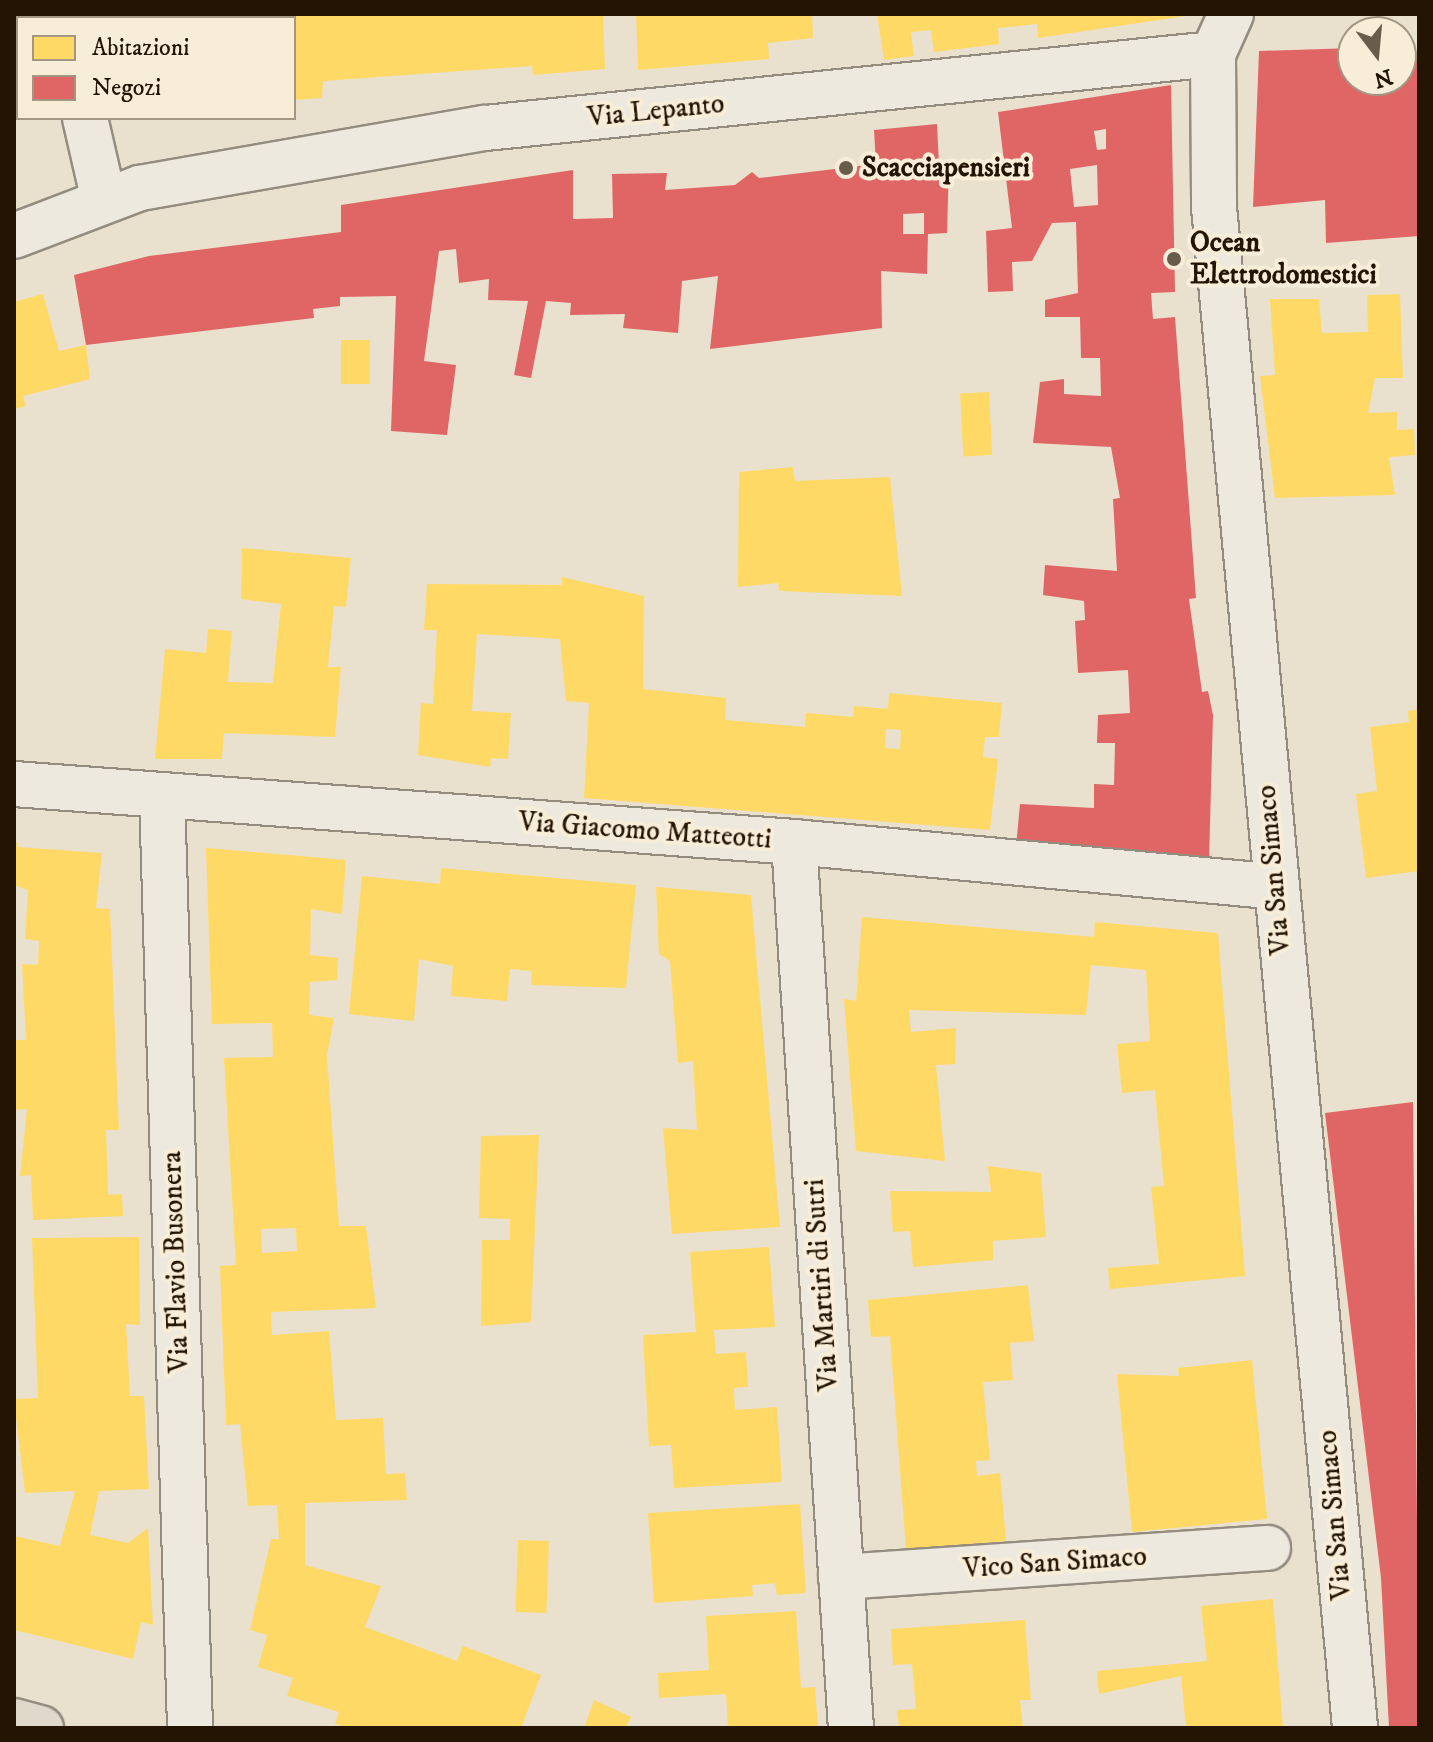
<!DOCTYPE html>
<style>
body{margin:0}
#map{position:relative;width:1433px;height:1742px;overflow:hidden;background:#e9e1ce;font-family:"IM FELL DW Pica",serif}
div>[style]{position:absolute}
.homes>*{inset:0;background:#ffd966;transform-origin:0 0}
.shops>*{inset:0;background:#e06666}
.roads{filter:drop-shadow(2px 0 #938c7f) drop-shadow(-2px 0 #938c7f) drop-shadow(0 2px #938c7f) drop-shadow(0 -2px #938c7f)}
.minor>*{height:44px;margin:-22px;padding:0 22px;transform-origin:22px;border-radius:22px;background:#ede9df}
.major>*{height:44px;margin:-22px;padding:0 22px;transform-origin:22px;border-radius:22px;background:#e0d8ca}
.dots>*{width:22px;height:22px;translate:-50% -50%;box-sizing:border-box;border:4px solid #f8eed8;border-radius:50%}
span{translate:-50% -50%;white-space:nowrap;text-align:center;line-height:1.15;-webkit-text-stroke:8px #f8eed8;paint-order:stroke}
.street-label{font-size:28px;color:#231404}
.poi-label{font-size:28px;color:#231404;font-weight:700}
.left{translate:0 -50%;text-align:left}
.frame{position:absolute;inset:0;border:16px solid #231404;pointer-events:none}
.legend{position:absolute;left:16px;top:16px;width:280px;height:104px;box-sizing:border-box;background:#f8eed8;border:2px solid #a39783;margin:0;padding:10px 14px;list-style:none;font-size:24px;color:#231404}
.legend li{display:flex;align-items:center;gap:16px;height:40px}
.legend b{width:40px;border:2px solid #a39783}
.north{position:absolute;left:1337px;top:16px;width:80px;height:80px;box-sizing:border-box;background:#f8eed8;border:2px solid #a39783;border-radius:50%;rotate:164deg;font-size:22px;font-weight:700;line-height:32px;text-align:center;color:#231404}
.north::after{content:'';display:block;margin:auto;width:28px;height:36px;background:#685c4b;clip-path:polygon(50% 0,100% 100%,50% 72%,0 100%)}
</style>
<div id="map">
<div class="homes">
<div style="left:152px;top:14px;width:57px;height:4px"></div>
<div style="clip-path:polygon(259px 14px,603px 14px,605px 69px,533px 75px,532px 66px,323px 81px,322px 98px,294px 100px,294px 18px)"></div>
<div style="clip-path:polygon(636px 14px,812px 14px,813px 38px,768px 43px,769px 59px,638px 70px)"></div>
<div style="clip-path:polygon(877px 14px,1199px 14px,1038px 38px,1037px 24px,998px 28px,999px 44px,934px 52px,931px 30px,911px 32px,914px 56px,884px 60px)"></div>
<div style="clip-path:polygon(43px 294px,59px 351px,86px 345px,90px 379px,23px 396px,26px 406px,14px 409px,14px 302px)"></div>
<div style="clip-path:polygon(1400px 294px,1403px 378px,1375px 378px,1368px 413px,1397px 412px,1397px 430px,1414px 429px,1415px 455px,1389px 457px,1395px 495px,1275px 498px,1260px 376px,1275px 375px,1270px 299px,1319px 299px,1322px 333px,1368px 332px,1367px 295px)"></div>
<div style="left:341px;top:340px;width:29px;height:44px"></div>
<div style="left:989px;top:392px;width:63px;height:29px;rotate:87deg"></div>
<div style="clip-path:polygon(793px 467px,795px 481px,890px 477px,902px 596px,779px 591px,778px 583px,738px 587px,739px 472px)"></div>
<div style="clip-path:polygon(242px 548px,351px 558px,346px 607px,334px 606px,328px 667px,341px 667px,335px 737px,224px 733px,222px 759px,155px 759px,165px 649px,206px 653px,208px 629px,232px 631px,228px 682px,273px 683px,281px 604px,241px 599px)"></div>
<div style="clip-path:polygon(evenodd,562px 577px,644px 596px,643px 689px,726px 698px,725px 720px,805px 727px,806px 713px,853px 717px,854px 706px,888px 709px,889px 693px,1002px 703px,999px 737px,985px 737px,983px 757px,998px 759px,990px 830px,584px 798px,589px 703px,566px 701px,560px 639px,477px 634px,472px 711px,511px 713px,508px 759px,491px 758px,490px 767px,418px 755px,421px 703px,433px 704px,437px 630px,424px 630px,427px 584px,562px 585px,562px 577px,886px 729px,901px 730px,900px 749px,885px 748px,886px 729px)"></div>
<div style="clip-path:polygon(1419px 709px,1419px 871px,1366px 878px,1356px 794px,1377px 791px,1370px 727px,1409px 722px,1408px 711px)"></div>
<div style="clip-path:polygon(14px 834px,18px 847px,102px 853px,96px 908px,110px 909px,119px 1130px,106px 1130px,108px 1195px,122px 1194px,123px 1216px,33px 1220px,31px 1175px,20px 1176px,27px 1109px,14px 1110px,14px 1040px,26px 1040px,22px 964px,38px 965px,39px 941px,25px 939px,28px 890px,14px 885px)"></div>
<div style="clip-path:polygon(evenodd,206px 848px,346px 860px,342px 914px,311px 909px,310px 955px,338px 958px,337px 980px,310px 982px,309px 1015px,334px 1018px,327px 1056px,339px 1226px,366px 1226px,376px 1308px,271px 1312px,272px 1335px,329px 1331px,336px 1420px,383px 1418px,386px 1474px,405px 1473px,407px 1500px,305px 1503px,305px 1565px,381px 1586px,365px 1627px,457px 1661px,463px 1646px,541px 1675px,521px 1728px,348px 1728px,335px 1724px,339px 1712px,287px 1696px,293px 1678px,258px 1667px,267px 1635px,250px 1630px,271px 1539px,279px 1539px,277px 1505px,248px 1506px,240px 1424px,226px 1425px,220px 1266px,236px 1265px,224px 1058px,273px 1057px,272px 1023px,212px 1024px,206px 848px,296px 1228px,297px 1251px,262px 1253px,261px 1229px,296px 1228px)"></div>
<div style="clip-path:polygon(441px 868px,636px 885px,626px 988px,531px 985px,532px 971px,510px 969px,507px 1001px,451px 996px,453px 966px,419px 959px,414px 1021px,349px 1014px,362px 876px,440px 884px)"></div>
<div style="clip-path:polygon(656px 887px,751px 895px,780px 1227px,672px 1234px,663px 1128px,697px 1130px,693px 1061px,678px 1063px,670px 961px,659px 954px)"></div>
<div style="clip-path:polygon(862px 917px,1094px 937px,1095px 922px,1218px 933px,1245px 1276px,1110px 1289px,1108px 1268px,1159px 1264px,1151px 1187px,1164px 1186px,1155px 1090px,1122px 1093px,1117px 1044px,1150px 1041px,1146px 970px,1091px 965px,1086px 1015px,909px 1010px,911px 1032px,956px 1028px,955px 1064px,936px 1065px,945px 1161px,856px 1151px,844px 999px,856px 1001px)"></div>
<div style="clip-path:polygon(539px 1135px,531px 1322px,481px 1326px,482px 1240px,510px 1240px,510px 1219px,479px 1218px,481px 1136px)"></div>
<div style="clip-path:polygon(988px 1166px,1041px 1173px,1046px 1237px,993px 1241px,993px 1260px,913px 1267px,910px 1231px,893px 1232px,890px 1191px,991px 1192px)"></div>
<div style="clip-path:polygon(139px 1237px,140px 1325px,126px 1324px,130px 1396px,144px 1396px,149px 1489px,99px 1491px,90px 1535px,128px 1543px,148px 1528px,153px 1625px,141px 1622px,133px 1659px,14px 1630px,14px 1536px,60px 1546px,75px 1491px,25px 1493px,14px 1399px,38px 1398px,32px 1238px)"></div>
<div style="clip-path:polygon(769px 1247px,775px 1327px,714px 1330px,716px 1354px,746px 1352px,748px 1387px,734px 1388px,735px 1410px,777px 1407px,782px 1482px,674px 1488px,671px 1445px,649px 1446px,643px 1335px,696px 1332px,690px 1252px)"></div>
<div style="clip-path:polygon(1028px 1285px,1034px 1341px,1010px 1343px,1013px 1380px,983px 1382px,990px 1460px,976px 1461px,977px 1476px,1000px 1473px,1006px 1541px,906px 1550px,890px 1336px,871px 1337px,868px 1300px)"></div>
<div style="clip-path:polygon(1252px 1360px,1267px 1519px,1132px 1532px,1117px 1374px,1179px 1376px,1178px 1368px)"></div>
<div style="clip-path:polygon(800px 1504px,806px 1593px,777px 1595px,775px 1583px,752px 1585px,753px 1596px,654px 1603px,648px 1513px)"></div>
<div style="left:518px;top:1540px;width:31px;height:72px;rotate:2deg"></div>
<div style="clip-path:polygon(1273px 1599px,1283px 1728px,1186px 1728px,1181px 1676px,1099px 1694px,1097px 1671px,1207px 1661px,1201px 1606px)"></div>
<div style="clip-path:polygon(796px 1611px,801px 1688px,815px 1687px,818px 1728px,728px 1728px,726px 1694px,659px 1698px,658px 1673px,709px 1670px,706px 1616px)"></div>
<div style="clip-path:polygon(1025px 1620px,1031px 1700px,1020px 1700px,1023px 1728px,899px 1728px,897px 1710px,916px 1709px,912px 1664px,893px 1665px,891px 1629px)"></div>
<div style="clip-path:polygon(594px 1700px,631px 1717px,626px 1728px,584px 1728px)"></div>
</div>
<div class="shops">
<div style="clip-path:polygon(1401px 47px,1413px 47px,1419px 61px,1419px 236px,1326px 243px,1325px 200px,1253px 207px,1259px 51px,1353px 48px,1353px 80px,1401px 80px)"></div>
<div style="clip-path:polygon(evenodd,1171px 85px,1175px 292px,1151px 293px,1153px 319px,1175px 317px,1196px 598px,1189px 599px,1202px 692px,1208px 691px,1213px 715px,1209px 861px,1016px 847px,1020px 804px,1094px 808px,1094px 784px,1114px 785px,1115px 743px,1097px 743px,1098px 715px,1130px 713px,1128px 670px,1078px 673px,1075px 621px,1085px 620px,1084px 601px,1043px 595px,1045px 565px,1117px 571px,1113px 499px,1120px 498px,1111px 447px,1033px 443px,1040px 382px,1064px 379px,1064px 394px,1101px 396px,1100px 358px,1081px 358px,1080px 317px,1045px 317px,1045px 300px,1078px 293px,1076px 222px,1052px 223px,1032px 261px,1012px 262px,1013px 291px,988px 292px,986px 231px,1012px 228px,998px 112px,1171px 85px,1106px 129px,1106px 149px,1097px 150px,1094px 131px,1106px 129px,1171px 85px,1097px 165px,1098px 205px,1074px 207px,1070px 169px,1097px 165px)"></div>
<div style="clip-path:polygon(evenodd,937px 124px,939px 165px,949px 164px,947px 233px,928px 234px,927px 274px,881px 271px,882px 328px,710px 349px,718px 276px,682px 281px,678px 333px,623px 328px,625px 314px,570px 315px,571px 303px,546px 301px,531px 378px,514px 375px,528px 301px,488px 300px,489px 279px,459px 283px,456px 249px,439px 251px,424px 361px,456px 365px,447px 435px,391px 431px,396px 296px,340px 297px,340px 306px,313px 309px,314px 318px,86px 345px,74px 275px,149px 256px,341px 232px,341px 205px,573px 170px,573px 219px,613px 218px,612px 174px,667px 173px,665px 190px,735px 185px,752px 172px,759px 178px,876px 164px,874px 130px,937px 124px,924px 213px,924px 234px,903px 234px,903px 214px,924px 213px)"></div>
<div style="clip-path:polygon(1413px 1102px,1419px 1728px,1389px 1728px,1381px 1578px,1325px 1113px)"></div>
</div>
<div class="roads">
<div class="minor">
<div style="left:61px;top:14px;width:4px;rotate:76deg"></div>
<div style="left:1231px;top:14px;width:44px;rotate:114.2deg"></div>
<div style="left:1213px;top:54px;width:153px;rotate:89.6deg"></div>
<div style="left:1214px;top:207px;width:1528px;rotate:84.7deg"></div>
<div style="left:85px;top:118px;width:80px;rotate:77deg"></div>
<div style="left:14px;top:236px;width:135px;rotate:-20.9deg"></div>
<div style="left:140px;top:188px;width:350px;rotate:-9.9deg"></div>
<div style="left:485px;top:128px;width:732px;rotate:-5.8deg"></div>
<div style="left:14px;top:784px;width:782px;rotate:4.25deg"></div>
<div style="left:794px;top:842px;width:484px;rotate:5.3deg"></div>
<div style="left:162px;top:795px;width:933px;rotate:88.28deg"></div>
<div style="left:794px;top:842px;width:888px;rotate:86.32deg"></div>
<div style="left:841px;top:1577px;width:428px;rotate:-3.9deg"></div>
</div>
<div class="major">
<div style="left:14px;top:1721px;width:28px;rotate:15deg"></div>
</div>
</div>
<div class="dots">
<div style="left:846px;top:168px;background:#685c4b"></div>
<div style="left:1174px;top:259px;background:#685c4b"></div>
</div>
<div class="street-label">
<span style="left:656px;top:111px;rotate:-6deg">Via Lepanto</span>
<span style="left:645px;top:831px;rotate:4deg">Via Giacomo Matteotti</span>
<span style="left:1274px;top:870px;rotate:-95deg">Via San Simaco</span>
<span style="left:176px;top:1262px;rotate:-92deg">Via Flavio Busonera</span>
<span style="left:822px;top:1285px;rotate:-94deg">Via Martiri di Sutri</span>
<span style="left:1335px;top:1515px;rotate:-95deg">Via San Simaco</span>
<span style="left:1055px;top:1563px;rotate:-4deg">Vico San Simaco</span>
</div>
<div class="poi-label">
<span class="left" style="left:862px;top:168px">Scacciapensieri</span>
<span class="left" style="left:1190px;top:259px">Ocean<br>Elettrodomestici</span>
</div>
<div class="frame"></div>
<ul class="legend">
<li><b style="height:22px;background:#ffd966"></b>Abitazioni</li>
<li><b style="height:22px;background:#e06666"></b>Negozi</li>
</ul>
<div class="north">N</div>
</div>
